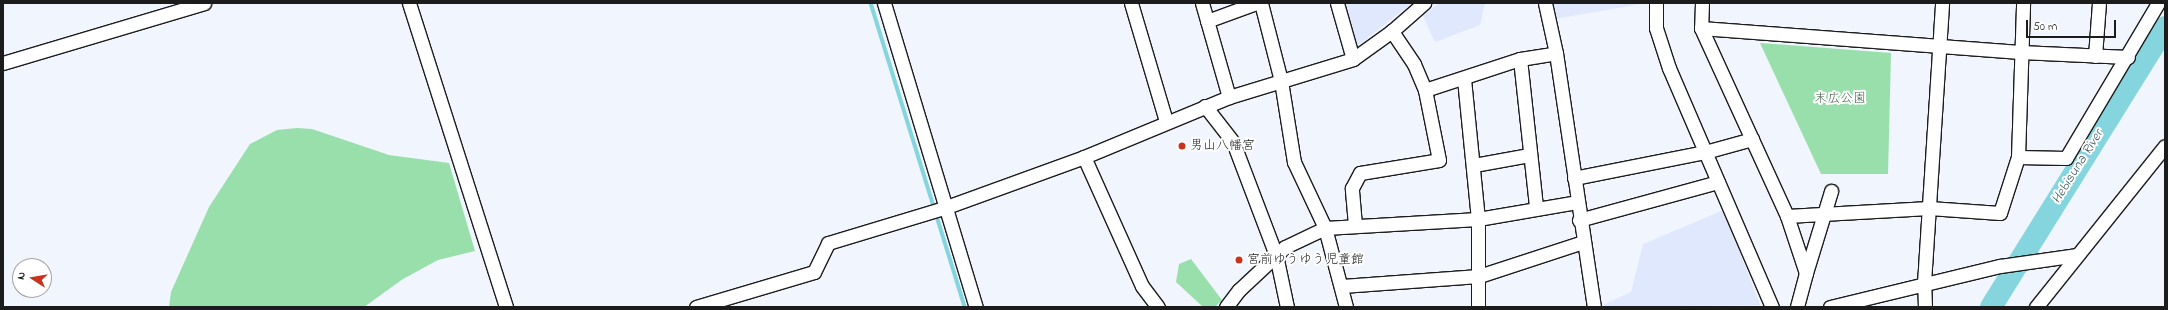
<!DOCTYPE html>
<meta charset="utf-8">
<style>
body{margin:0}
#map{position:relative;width:2168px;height:310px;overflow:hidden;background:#f1f5fe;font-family:"Indie Flower","Klee One",sans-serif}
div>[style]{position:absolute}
.built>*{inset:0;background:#e0e8fd}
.green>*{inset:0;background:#99dfac}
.stream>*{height:3.5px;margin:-1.75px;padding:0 1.75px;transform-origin:1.75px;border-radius:1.75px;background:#84d5de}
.river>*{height:22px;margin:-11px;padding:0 11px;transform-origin:11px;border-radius:11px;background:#84d5de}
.roads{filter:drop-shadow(1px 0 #1c1c1c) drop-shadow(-1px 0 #1c1c1c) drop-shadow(0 1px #1c1c1c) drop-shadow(0 -1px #1c1c1c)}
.minor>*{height:13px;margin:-6.5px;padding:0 6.5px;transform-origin:6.5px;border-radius:6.5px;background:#fff}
.dots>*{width:11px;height:11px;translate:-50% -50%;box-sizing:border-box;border:2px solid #fff;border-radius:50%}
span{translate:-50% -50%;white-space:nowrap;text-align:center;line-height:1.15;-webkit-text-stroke:4px #fff;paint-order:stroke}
.park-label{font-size:13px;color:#48604e}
.poi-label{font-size:13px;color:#1c1c1c}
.left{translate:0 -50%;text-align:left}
.water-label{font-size:14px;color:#405d60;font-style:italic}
.frame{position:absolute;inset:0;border:4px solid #1c1c1c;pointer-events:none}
.north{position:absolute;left:12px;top:258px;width:40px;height:40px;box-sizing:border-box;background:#fff;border:1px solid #a4a4a4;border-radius:50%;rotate:282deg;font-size:11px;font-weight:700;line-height:16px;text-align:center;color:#1c1c1c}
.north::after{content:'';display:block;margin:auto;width:14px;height:18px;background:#c8321e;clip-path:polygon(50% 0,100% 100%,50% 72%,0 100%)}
.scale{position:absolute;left:2026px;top:20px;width:90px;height:18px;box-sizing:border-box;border:2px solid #1c1c1c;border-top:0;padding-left:5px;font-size:12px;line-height:14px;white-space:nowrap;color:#1c1c1c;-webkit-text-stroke:3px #fff;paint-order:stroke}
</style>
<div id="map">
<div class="built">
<div style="clip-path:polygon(1345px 3px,1412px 3px,1355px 48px)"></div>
<div style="clip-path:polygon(1439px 3px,1485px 3px,1480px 25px,1435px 42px,1423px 16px)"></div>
<div style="clip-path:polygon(1551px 3px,1647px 3px,1554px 19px)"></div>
<div style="clip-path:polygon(1724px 210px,1760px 305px,1603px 307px,1603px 305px,1631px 292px,1643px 244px)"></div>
</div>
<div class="green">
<div style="clip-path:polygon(1760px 43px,1891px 53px,1888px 174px,1821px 174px)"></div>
<div style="clip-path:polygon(297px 128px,312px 129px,389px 155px,449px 163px,475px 251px,438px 260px,403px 279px,364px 307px,169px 307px,171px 292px,209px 207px,250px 144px,277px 130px)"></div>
<div style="clip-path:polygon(1191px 259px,1222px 300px,1215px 307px,1203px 307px,1176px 282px,1179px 264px)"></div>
</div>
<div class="stream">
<div style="left:871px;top:3px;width:318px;rotate:72.8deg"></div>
</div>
<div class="river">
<div style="left:1991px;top:307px;width:330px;rotate:-58.1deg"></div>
</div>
<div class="roads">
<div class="minor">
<div style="left:409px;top:3px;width:319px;rotate:72.3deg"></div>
<div style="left:884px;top:3px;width:318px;rotate:73.2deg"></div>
<div style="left:1131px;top:3px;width:123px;rotate:73.5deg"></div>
<div style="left:1202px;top:3px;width:98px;rotate:74deg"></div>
<div style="left:1261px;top:3px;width:81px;rotate:75.6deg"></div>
<div style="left:1281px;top:81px;width:82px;rotate:80.9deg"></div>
<div style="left:1294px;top:162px;width:73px;rotate:64.8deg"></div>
<div style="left:1325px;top:228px;width:82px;rotate:75.1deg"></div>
<div style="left:1337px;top:3px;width:58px;rotate:74.1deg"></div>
<div style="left:1545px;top:3px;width:51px;rotate:77.6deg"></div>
<div style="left:1556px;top:53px;width:257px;rotate:81.5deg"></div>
<div style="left:1656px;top:3px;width:25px;rotate:90deg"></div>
<div style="left:1656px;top:28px;width:42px;rotate:72deg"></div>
<div style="left:1669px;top:68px;width:260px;rotate:66.7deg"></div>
<div style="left:1702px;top:3px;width:25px;rotate:92deg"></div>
<div style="left:1701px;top:28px;width:207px;rotate:65.4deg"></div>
<div style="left:1787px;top:216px;width:60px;rotate:71.6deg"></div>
<div style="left:1806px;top:273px;width:35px;rotate:105deg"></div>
<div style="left:1207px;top:21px;width:52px;rotate:-20.2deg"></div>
<div style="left:1701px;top:28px;width:320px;rotate:4.3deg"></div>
<div style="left:2020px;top:52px;width:108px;rotate:2.7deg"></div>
<div style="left:2095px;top:56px;width:53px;rotate:-85.7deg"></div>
<div style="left:1520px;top:59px;width:149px;rotate:83.8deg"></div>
<div style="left:3px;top:63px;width:210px;rotate:-16.6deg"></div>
<div style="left:1464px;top:79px;width:141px;rotate:84.3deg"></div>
<div style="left:1478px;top:219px;width:88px;rotate:90deg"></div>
<div style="left:1425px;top:90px;width:100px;rotate:-18.1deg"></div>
<div style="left:1520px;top:59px;width:36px;rotate:-9deg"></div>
<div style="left:1205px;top:106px;width:46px;rotate:52.1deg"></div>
<div style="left:1233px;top:142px;width:121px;rotate:69.2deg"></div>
<div style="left:1276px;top:255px;width:53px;rotate:78.1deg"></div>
<div style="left:1084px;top:157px;width:141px;rotate:65.8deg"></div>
<div style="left:1142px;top:286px;width:26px;rotate:53deg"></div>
<div style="left:2018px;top:157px;width:48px;rotate:1.2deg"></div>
<div style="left:2066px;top:158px;width:180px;rotate:-59.3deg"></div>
<div style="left:1474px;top:165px;width:56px;rotate:-10.3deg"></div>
<div style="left:1574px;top:178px;width:134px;rotate:-11.2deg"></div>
<div style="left:1705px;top:152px;width:49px;rotate:-15.5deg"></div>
<div style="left:1787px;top:216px;width:142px;rotate:-3.2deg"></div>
<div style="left:1929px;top:208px;width:71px;rotate:4deg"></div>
<div style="left:2000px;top:213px;width:59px;rotate:-72.2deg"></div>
<div style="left:2018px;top:157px;width:154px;rotate:-88.1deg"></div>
<div style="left:1579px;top:220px;width:144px;rotate:-15.3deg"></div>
<div style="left:1355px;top:225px;width:37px;rotate:-95deg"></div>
<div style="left:1352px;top:188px;width:17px;rotate:-62deg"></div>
<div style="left:1360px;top:173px;width:80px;rotate:-9.3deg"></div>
<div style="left:1439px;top:160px;width:71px;rotate:-101.3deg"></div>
<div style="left:1425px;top:90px;width:28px;rotate:-113deg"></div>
<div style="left:1414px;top:64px;width:40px;rotate:-124deg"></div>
<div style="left:1806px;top:273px;width:86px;rotate:-73deg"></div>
<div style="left:1342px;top:286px;width:137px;rotate:-4.2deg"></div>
<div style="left:1479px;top:276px;width:109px;rotate:-18.1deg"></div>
<div style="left:696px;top:307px;width:123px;rotate:-16.5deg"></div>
<div style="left:814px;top:272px;width:32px;rotate:-64deg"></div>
<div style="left:828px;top:243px;width:121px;rotate:-16.8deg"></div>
<div style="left:944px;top:208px;width:149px;rotate:-20deg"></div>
<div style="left:1084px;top:157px;width:157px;rotate:-22.5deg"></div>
<div style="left:1229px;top:97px;width:130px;rotate:-17deg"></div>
<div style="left:1353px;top:59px;width:48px;rotate:-35.7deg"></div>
<div style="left:1392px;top:31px;width:43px;rotate:-41.2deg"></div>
<div style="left:1226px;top:307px;width:21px;rotate:-53deg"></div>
<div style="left:1239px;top:290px;width:63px;rotate:-43.1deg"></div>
<div style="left:1285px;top:247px;width:44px;rotate:-25.4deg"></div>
<div style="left:1325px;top:228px;width:153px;rotate:-3.4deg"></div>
<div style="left:1478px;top:219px;width:100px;rotate:-9.7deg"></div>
<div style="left:1830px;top:307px;width:175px;rotate:-13.6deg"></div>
<div style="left:2000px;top:266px;width:78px;rotate:-8.1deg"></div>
<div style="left:1925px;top:307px;width:24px;rotate:-92deg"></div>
<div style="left:1924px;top:283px;width:281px;rotate:-86.3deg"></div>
<div style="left:2036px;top:307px;width:206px;rotate:-51.3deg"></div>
</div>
</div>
<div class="dots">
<div style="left:1182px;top:146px;background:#c8321e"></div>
<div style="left:1239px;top:260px;background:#c8321e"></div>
</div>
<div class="park-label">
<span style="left:1840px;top:99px">末広公園</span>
</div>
<div class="poi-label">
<span class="left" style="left:1190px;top:146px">男山八幡宮</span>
<span class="left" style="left:1247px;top:260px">宮前ゆうゆう児童館</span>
</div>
<div class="water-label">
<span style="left:2078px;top:167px;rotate:-58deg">Hebisuna River</span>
</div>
<div class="frame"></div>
<div class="north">N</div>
<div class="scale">50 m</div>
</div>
